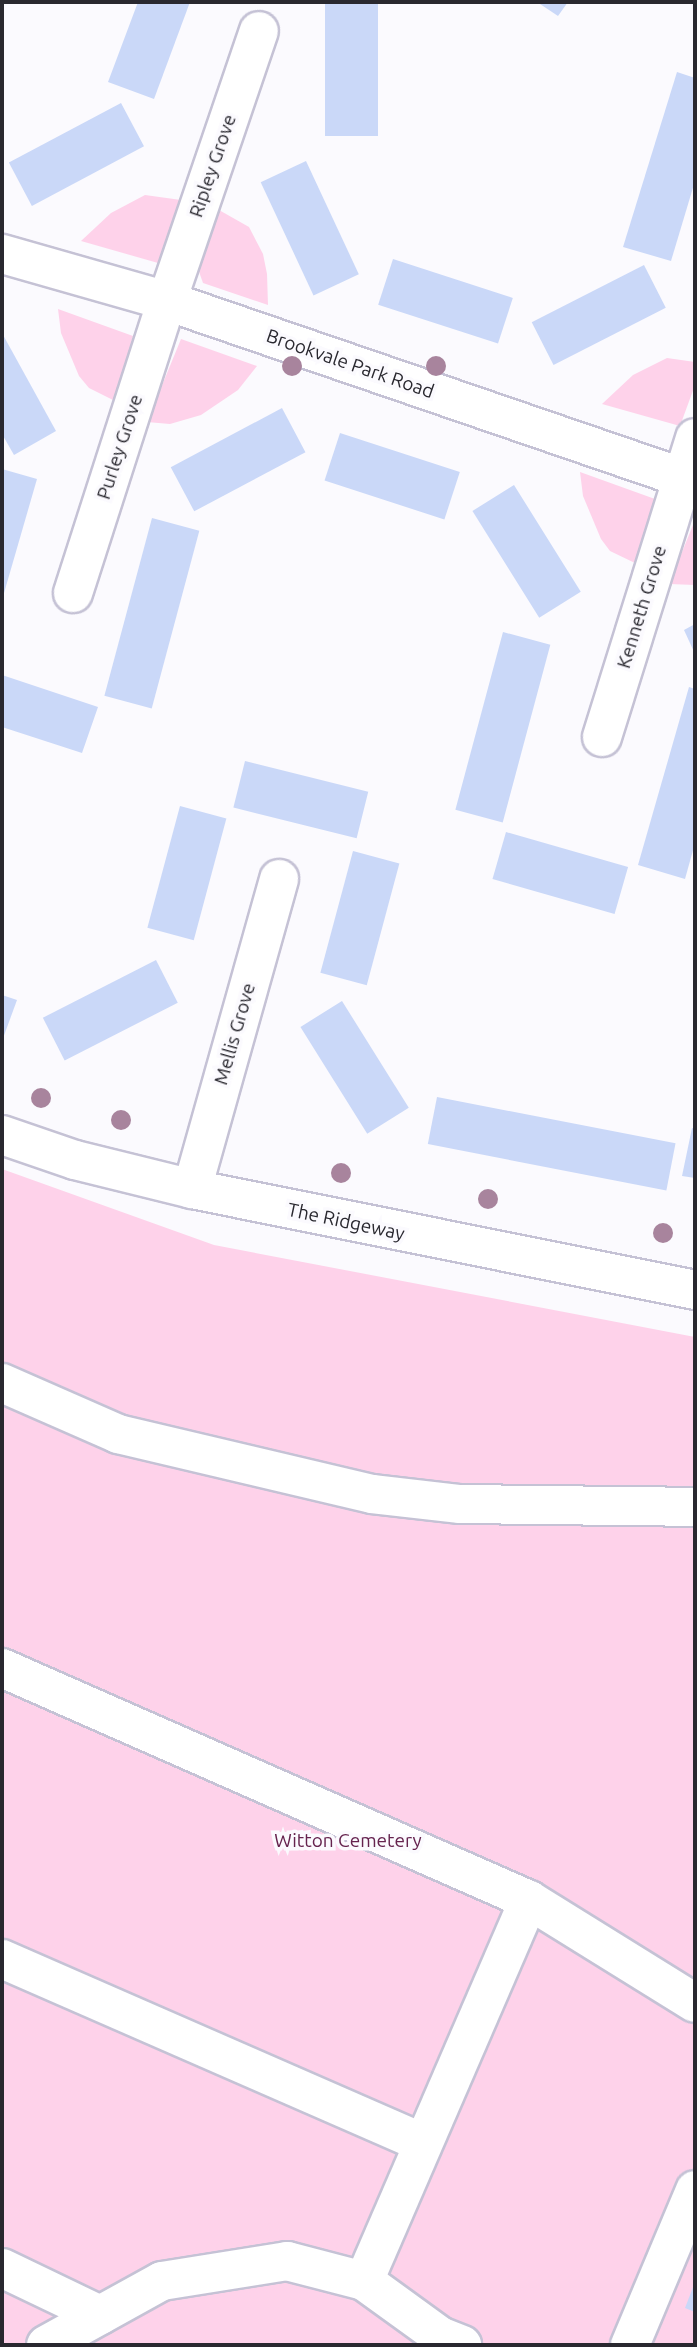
<!DOCTYPE html>
<style>
body{margin:0}
#map{position:relative;width:697px;height:2347px;overflow:hidden;background:#fbfafe;font-family:Ubuntu,sans-serif}
div>[style]{position:absolute}
.green>*{inset:0;background:#fed2ea}
.building>*{inset:0;background:#cad8f8;transform-origin:0 0}
.roads{filter:drop-shadow(2px 0 #c5c2d5) drop-shadow(-2px 0 #c5c2d5) drop-shadow(0 2px #c5c2d5) drop-shadow(0 -2px #c5c2d5)}
.minor>*{height:38px;margin:-19px;padding:0 19px;transform-origin:19px;border-radius:19px;background:#fff}
.trees>*{width:20px;height:20px;margin:-10px;border-radius:50%;background:#a8849d}
span{translate:-50% -50%;white-space:nowrap;text-align:center;line-height:1.15;-webkit-text-stroke:7px #fbfafe;paint-order:stroke}
.street-label{font-size:19px;color:#29282f}
.park-label{font-size:19px;color:#65234e}
.frame{position:absolute;inset:0;border:4px solid #29282f;pointer-events:none}
</style>
<div id="map">
<div class="green">
<div style="clip-path:polygon(145px 195px,181px 200px,158px 263px,81px 241px,111px 213px)"></div>
<div style="clip-path:polygon(219px 210px,249px 227px,263px 254px,267px 274px,268px 305px,203px 283px,197px 266px)"></div>
<div style="clip-path:polygon(58px 309px,133px 336px,115px 401px,89px 388px,79px 376px,61px 333px)"></div>
<div style="clip-path:polygon(181px 339px,257px 366px,238px 390px,201px 415px,170px 424px,147px 422px)"></div>
<div style="clip-path:polygon(667px 358px,695px 362px,695px 385px,680px 426px,602px 404px,633px 375px)"></div>
<div style="clip-path:polygon(580px 472px,655px 499px,637px 564px,610px 551px,601px 539px,583px 496px)"></div>
<div style="clip-path:polygon(695px 520px,695px 585px,669px 584px)"></div>
<div style="clip-path:polygon(2px 1169px,214px 1245px,695px 1337px,695px 2345px,2px 2345px)"></div>
</div>
<div class="building">
<div style="clip-path:polygon(138px 2px,190px 2px,154px 99px,108px 82px)"></div>
<div style="left:325px;top:2px;width:53px;height:134px"></div>
<div style="clip-path:polygon(537px 2px,568px 2px,558px 16px)"></div>
<div style="clip-path:polygon(677px 72px,695px 78px,695px 181px,671px 261px,623px 247px)"></div>
<div style="left:121px;top:103px;width:49px;height:127px;rotate:62deg"></div>
<div style="left:306px;top:161px;width:125px;height:50px;rotate:65deg"></div>
<div style="left:393px;top:259px;width:126px;height:48px;rotate:18deg"></div>
<div style="left:644px;top:265px;width:48px;height:126px;rotate:63deg"></div>
<div style="clip-path:polygon(2px 333px,56px 431px,14px 455px,2px 434px)"></div>
<div style="left:282px;top:408px;width:50px;height:126px;rotate:62deg"></div>
<div style="left:340px;top:433px;width:126px;height:50px;rotate:18deg"></div>
<div style="clip-path:polygon(2px 469px,37px 479px,2px 600px)"></div>
<div style="left:514px;top:485px;width:126px;height:49px;rotate:58deg"></div>
<div style="left:152px;top:518px;width:49px;height:184px;rotate:15deg"></div>
<div style="clip-path:polygon(695px 624px,695px 654px,684px 630px)"></div>
<div style="left:503px;top:632px;width:49px;height:184px;rotate:15deg"></div>
<div style="clip-path:polygon(2px 675px,98px 707px,82px 753px,2px 727px)"></div>
<div style="clip-path:polygon(689px 687px,695px 689px,695px 843px,685px 879px,638px 865px)"></div>
<div style="left:245px;top:761px;width:127px;height:48px;rotate:14deg"></div>
<div style="left:180px;top:806px;width:48px;height:126px;rotate:15deg"></div>
<div style="left:506px;top:832px;width:127px;height:49px;rotate:16deg"></div>
<div style="left:353px;top:851px;width:48px;height:126px;rotate:15deg"></div>
<div style="left:156px;top:960px;width:48px;height:127px;rotate:63deg"></div>
<div style="clip-path:polygon(2px 995px,17px 1000px,2px 1041px)"></div>
<div style="left:342px;top:1001px;width:126px;height:49px;rotate:58deg"></div>
<div style="left:437px;top:1097px;width:243px;height:48px;rotate:11deg"></div>
<div style="clip-path:polygon(692px 1128px,695px 1129px,695px 1178px,682px 1176px)"></div>
<div style="clip-path:polygon(695px 2282px,695px 2312px,685px 2308px)"></div>
</div>
<div class="roads">
<div class="minor">
<div style="left:2px;top:254px;width:172px;rotate:15.9deg"></div>
<div style="left:167px;top:301px;width:558px;rotate:18.92deg"></div>
<div style="left:73px;top:593px;width:307px;rotate:-72.2deg"></div>
<div style="left:167px;top:301px;width:285px;rotate:-71.2deg"></div>
<div style="left:602px;top:737px;width:313px;rotate:-72.7deg"></div>
<div style="left:2px;top:1135px;width:77px;rotate:18.9deg"></div>
<div style="left:75px;top:1160px;width:121px;rotate:13.9deg"></div>
<div style="left:192px;top:1189px;width:513px;rotate:11.35deg"></div>
<div style="left:192px;top:1189px;width:322px;rotate:-74.3deg"></div>
<div style="left:2px;top:1383px;width:127px;rotate:23.7deg"></div>
<div style="left:118px;top:1434px;width:261px;rotate:13.3deg"></div>
<div style="left:372px;top:1494px;width:89px;rotate:6.5deg"></div>
<div style="left:460px;top:1504px;width:235px;rotate:0.7deg"></div>
<div style="left:2px;top:1668px;width:576px;rotate:23.76deg"></div>
<div style="left:529px;top:1900px;width:195px;rotate:31.8deg"></div>
<div style="left:2px;top:1959px;width:459px;rotate:23.6deg"></div>
<div style="left:2px;top:2268px;width:109px;rotate:25.6deg"></div>
<div style="left:364px;top:2281px;width:415px;rotate:-66.6deg"></div>
<div style="left:46px;top:2345px;width:132px;rotate:-28.9deg"></div>
<div style="left:162px;top:2281px;width:127px;rotate:-9.1deg"></div>
<div style="left:287px;top:2261px;width:80px;rotate:14.6deg"></div>
<div style="left:364px;top:2281px;width:94px;rotate:35.9deg"></div>
<div style="left:440px;top:2336px;width:24px;rotate:22deg"></div>
<div style="left:630px;top:2345px;width:168px;rotate:-67.2deg"></div>
</div>
</div>
<div class="trees">
<div style="left:292px;top:366px"></div>
<div style="left:436px;top:366px"></div>
<div style="left:41px;top:1098px"></div>
<div style="left:121px;top:1120px"></div>
<div style="left:341px;top:1173px"></div>
<div style="left:488px;top:1199px"></div>
<div style="left:663px;top:1233px"></div>
</div>
<div class="street-label">
<span style="left:213px;top:166px;rotate:-71deg">Ripley Grove</span>
<span style="left:350px;top:364px;rotate:19deg">Brookvale Park Road</span>
<span style="left:120px;top:447px;rotate:-72deg">Purley Grove</span>
<span style="left:642px;top:607px;rotate:-73deg">Kenneth Grove</span>
<span style="left:235px;top:1034px;rotate:-74deg">Mellis Grove</span>
<span style="left:346px;top:1222px;rotate:12deg">The Ridgeway</span>
</div>
<div class="park-label">
<span style="left:348px;top:1841px">Witton Cemetery</span>
</div>
<div class="frame"></div>
</div>
